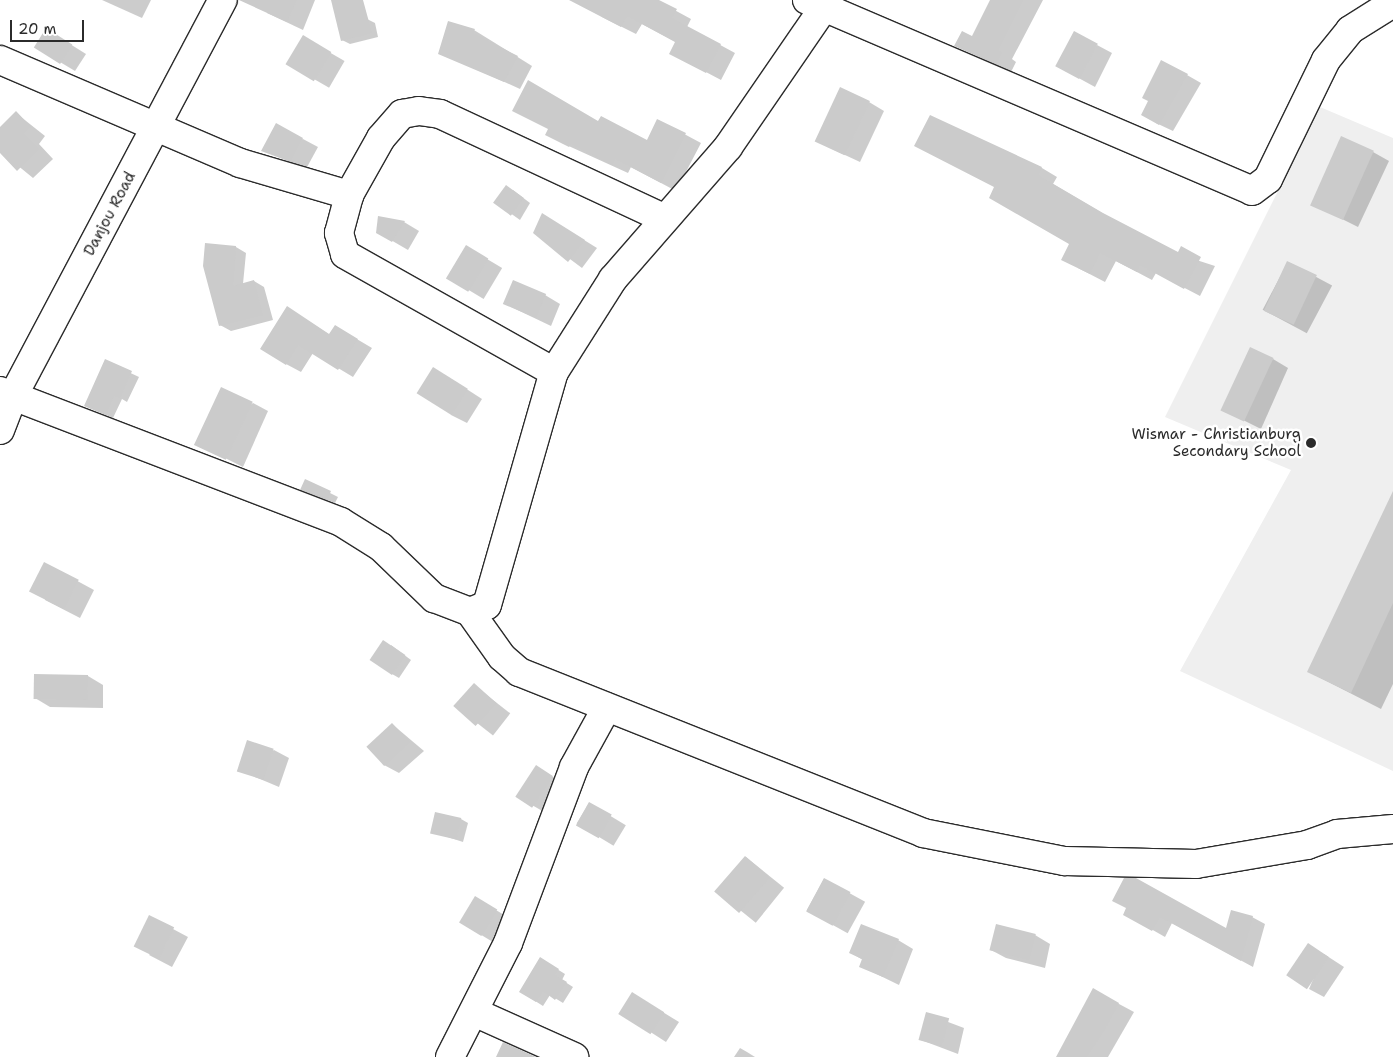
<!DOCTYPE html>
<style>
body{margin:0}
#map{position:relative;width:1393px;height:1057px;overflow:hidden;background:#fff;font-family:"Shantell Sans",sans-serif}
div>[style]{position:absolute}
.built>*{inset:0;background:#efefef}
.shadow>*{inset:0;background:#0003;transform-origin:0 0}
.building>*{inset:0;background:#cbcbcb;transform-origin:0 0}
.roads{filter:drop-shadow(1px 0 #2b2b2b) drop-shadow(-1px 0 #2b2b2b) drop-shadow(0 1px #2b2b2b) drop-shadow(0 -1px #2b2b2b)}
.street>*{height:28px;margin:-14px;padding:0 14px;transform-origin:14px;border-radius:14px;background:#fff}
.dots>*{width:14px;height:14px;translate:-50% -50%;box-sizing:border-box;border:2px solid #fff;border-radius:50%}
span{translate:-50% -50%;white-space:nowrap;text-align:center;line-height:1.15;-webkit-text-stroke:5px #fff;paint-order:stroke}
.street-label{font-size:15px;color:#2b2b2b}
.poi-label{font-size:15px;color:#2b2b2b}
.right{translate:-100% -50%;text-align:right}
.scale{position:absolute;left:10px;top:20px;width:74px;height:22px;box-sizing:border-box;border:2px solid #2b2b2b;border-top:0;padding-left:6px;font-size:15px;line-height:18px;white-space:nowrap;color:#2b2b2b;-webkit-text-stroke:4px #fff;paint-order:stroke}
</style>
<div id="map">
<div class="built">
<div style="clip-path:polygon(1320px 107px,1393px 138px,1393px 771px,1180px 671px,1291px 470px,1165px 417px)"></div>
</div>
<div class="shadow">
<div style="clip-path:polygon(102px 0,151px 0,142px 18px)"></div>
<div style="clip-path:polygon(273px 0,315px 0,303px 30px,267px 13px)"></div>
<div style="clip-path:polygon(590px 0,656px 0,691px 19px,687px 27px,735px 53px,721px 80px,685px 61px,676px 42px,642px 24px,636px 34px,602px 17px)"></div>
<div style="clip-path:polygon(992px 0,1043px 0,1012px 59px,1016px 62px,1011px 72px,956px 46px,972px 38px)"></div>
<div style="clip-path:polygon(367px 19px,375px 23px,378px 37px,350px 44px,342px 40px)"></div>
<div style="clip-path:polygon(474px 30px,532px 66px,520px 89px,440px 53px)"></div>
<div style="left:303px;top:37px;width:48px;height:31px;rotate:30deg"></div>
<div style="clip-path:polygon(62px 39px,86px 54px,75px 71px,60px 62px)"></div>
<div style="clip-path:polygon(1097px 45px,1112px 53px,1095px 87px,1073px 75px)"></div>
<div style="clip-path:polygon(1187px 75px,1201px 83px,1173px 131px,1156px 123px,1149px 101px)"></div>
<div style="clip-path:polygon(869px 102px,884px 111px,860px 162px,832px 149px)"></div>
<div style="clip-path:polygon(16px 113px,45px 136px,39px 144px,53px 159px,33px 178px,0 151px,0 129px)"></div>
<div style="clip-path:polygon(931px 117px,1042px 168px,1057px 177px,1053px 184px,1107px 216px,1178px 254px,1215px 266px,1200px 296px,1156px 273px,1152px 280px,1116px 261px,1105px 282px,1078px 268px,1071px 243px,996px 188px)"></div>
<div style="clip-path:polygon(658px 120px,701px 143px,676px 191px,631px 167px,628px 173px,562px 143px,599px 123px,647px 141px)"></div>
<div style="clip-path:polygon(303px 139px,318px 147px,306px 169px,263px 150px)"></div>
<div style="clip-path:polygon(1373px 152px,1389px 161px,1358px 227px,1312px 204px)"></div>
<div style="clip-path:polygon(513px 190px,530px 203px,520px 220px,496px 203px)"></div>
<div style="clip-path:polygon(404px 222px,419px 231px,408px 250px,377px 232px)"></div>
<div style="clip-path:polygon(555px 222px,597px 248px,582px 268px,535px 233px)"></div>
<div style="clip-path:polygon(206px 244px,236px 247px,246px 253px,243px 284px,254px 281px,264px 287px,273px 320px,231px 331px,220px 325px)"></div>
<div style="left:467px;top:247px;width:41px;height:36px;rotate:31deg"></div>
<div style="left:1288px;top:262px;width:50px;height:54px;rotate:28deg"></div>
<div style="clip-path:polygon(545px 295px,560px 304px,551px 326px,505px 304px)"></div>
<div style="clip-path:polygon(293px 311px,330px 335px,350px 335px,372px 348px,353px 377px,313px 353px,301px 372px,286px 364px)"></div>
<div style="clip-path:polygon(1273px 359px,1288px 368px,1261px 429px,1223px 410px)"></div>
<div style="clip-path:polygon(105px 361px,139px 377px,127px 402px,122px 399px,113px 418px,85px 406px)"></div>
<div style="clip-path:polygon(448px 377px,482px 399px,467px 423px,451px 415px)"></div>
<div style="clip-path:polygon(253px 403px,268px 411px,243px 467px,197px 444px)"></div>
<div style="clip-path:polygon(306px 481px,338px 497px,335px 503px,309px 493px)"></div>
<div style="clip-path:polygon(1393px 494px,1393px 684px,1381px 709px,1309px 672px)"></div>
<div style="clip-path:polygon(44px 563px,94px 590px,80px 618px,45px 600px)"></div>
<div style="clip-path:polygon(391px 645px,411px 660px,399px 678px,392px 674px)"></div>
<div style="clip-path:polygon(35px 675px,88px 676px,103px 685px,103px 708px,50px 707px,35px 698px)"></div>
<div style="left:474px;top:685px;width:46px;height:28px;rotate:38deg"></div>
<div style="clip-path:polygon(392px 724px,424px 751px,399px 773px,384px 765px)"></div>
<div style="clip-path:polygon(274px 750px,289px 758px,279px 787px,239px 770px)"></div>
<div style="left:536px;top:767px;width:36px;height:35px;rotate:30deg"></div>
<div style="left:589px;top:803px;width:43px;height:24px;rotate:31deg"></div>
<div style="clip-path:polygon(461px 819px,468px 823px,463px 842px,432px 832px)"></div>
<div style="left:746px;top:857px;width:49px;height:45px;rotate:39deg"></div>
<div style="left:824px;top:879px;width:47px;height:36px;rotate:29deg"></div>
<div style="left:476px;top:898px;width:41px;height:29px;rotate:31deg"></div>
<div style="clip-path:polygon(1127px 908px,1227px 930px,1252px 917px,1265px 924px,1253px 967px,1172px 923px,1165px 937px,1137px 921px)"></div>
<div style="clip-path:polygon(173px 929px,188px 937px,172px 967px,149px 955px)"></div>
<div style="clip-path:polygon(1035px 935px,1050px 944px,1045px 968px,1006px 958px,991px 950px)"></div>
<div style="clip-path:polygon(898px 940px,913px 949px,899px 985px,860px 966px,863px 960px,851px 953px)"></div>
<div style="clip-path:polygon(1324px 954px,1344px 967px,1324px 997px,1309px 989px)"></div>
<div style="clip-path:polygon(541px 959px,565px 974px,562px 980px,573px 987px,563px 1003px,550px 995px,543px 1006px,521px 992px)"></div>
<div style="clip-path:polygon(1093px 990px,1134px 1012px,1108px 1057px,1070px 1057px)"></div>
<div style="clip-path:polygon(648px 1003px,679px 1022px,666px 1042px,621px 1013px)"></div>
<div style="clip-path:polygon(927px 1014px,964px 1028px,958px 1054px,921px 1040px)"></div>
<div style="clip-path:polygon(740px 1048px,747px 1052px,755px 1057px,734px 1057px)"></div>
</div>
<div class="building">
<div style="clip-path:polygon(239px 0,297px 0,287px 22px)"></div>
<div style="clip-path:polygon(331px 0,363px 0,372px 33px,341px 41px)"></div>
<div style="clip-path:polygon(569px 0,659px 0,677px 9px,672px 18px,721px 44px,706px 73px,669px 54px,675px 42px,627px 16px,621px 27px)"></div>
<div style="clip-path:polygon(990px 0,1023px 0,998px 50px,1002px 52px,996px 64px,954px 46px,962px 31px,972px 36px)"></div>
<div style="clip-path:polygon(448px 21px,475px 29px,473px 33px,518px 56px,504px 82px,438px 54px)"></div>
<div style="left:46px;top:28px;width:31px;height:23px;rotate:32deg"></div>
<div style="left:1074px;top:31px;width:27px;height:40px;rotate:28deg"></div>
<div style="left:303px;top:35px;width:33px;height:34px;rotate:31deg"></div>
<div style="clip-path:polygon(1161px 60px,1188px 74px,1159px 125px,1141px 115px,1148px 101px,1142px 98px)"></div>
<div style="clip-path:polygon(528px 80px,598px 121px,601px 116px,647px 140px,657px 119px,686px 133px,661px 183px,615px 159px,612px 165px,571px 144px,569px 147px,545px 135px,548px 129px,512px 111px)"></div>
<div style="left:840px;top:87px;width:33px;height:60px;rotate:25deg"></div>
<div style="clip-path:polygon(16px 111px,31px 127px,24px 134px,39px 149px,17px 171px,0 153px,0 127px)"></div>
<div style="clip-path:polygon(930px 115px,1042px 167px,1038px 175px,1103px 213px,1178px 252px,1181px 246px,1201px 257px,1184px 289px,1140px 265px,1137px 272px,1100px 253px,1090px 274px,1061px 260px,1069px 244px,989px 198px,994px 187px,914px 146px)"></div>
<div style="clip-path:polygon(276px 123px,303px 138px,291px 162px,261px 151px)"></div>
<div style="left:1341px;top:136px;width:36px;height:76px;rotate:24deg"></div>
<div style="left:506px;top:185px;width:22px;height:22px;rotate:36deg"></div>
<div style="clip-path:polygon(542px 213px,585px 240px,568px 262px,533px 233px)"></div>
<div style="clip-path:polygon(378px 216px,405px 221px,392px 242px,376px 233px)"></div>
<div style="clip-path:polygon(205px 243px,236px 246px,233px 286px,254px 280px,263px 315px,219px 326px,203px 266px)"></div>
<div style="left:466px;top:245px;width:26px;height:39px;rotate:31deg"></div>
<div style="left:1287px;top:261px;width:33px;height:55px;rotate:25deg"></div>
<div style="left:513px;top:280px;width:36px;height:26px;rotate:23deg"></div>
<div style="clip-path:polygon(287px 306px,329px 334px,335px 325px,358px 339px,338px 370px,298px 345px,286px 365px,260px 349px)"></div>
<div style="left:1250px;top:347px;width:26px;height:70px;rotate:25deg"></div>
<div style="clip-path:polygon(105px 359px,132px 371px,120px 399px,114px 396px,106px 415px,84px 406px)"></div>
<div style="left:433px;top:367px;width:41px;height:31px;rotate:32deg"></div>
<div style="left:221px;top:387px;width:35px;height:64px;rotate:25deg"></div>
<div style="clip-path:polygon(305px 479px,331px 491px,327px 500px,300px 490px)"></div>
<div style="clip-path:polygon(1393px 491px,1393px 603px,1351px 693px,1307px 672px)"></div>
<div style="left:44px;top:562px;width:39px;height:33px;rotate:27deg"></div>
<div style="left:383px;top:640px;width:27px;height:24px;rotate:34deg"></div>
<div style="left:34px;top:674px;width:54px;height:25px;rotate:1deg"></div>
<div style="left:474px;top:683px;width:30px;height:31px;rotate:42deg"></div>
<div style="left:392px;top:723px;width:26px;height:35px;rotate:47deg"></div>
<div style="left:247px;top:740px;width:28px;height:33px;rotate:18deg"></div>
<div style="left:536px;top:765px;width:20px;height:38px;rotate:33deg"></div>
<div style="left:589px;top:802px;width:26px;height:27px;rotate:29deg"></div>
<div style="left:435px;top:812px;width:27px;height:22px;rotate:13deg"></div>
<div style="left:745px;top:856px;width:33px;height:47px;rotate:41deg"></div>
<div style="left:824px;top:878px;width:30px;height:38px;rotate:28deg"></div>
<div style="clip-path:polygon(1124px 878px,1136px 878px,1226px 928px,1231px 910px,1253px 916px,1241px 961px,1160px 917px,1152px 931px,1123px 915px,1126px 908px,1112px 901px)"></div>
<div style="left:475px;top:896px;width:26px;height:31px;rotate:31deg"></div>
<div style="left:149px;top:915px;width:28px;height:35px;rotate:26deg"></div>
<div style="clip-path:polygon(861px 924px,899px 939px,883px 977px,859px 967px,862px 959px,849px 953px)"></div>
<div style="left:996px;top:924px;width:41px;height:27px;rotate:14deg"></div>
<div style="left:1308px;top:943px;width:25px;height:39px;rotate:34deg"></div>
<div style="clip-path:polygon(540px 957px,559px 969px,555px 975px,567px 982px,555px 1000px,543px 991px,536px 1002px,519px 992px)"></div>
<div style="clip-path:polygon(1093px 988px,1119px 1003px,1106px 1028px,1087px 1057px,1056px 1057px)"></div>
<div style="left:632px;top:992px;width:38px;height:26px;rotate:32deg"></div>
<div style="left:926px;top:1012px;width:24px;height:29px;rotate:15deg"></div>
<div style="clip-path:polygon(503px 1042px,536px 1057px,496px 1057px)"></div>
</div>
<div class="roads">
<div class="street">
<div style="left:807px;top:0;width:484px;rotate:23.2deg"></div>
<div style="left:1252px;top:191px;width:20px;rotate:-37deg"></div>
<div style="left:1268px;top:179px;width:132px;rotate:-64deg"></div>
<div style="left:1326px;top:60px;width:38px;rotate:-51deg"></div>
<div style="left:1350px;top:30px;width:51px;rotate:-32.1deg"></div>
<div style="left:0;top:60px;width:261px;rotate:23.2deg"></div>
<div style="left:240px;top:163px;width:114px;rotate:16.4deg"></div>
<div style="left:554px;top:372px;width:240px;rotate:-150.6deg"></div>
<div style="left:345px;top:254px;width:22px;rotate:-106deg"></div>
<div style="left:339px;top:233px;width:39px;rotate:-75deg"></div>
<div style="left:349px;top:195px;width:65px;rotate:-60.7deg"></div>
<div style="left:381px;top:138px;width:32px;rotate:-49deg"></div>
<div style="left:402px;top:114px;width:17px;rotate:-10deg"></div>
<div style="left:419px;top:111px;width:21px;rotate:8deg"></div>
<div style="left:440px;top:114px;width:248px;rotate:25deg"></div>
<div style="left:0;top:391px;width:365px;rotate:21deg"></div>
<div style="left:341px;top:522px;width:47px;rotate:32deg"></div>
<div style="left:381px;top:547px;width:74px;rotate:43.9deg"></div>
<div style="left:434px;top:598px;width:39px;rotate:21deg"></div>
<div style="left:470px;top:612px;width:18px;rotate:-22deg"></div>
<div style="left:487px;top:605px;width:242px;rotate:-74deg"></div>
<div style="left:554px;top:372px;width:110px;rotate:-57.6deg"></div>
<div style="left:613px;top:279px;width:175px;rotate:-48.9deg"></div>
<div style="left:728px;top:147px;width:178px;rotate:-55.5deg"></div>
<div style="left:0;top:430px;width:36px;rotate:-69deg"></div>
<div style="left:13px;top:396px;width:448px;rotate:-62.1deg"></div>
<div style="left:470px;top:612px;width:55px;rotate:54.6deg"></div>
<div style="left:502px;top:657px;width:23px;rotate:41deg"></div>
<div style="left:519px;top:672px;width:435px;rotate:21.7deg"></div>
<div style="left:923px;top:833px;width:145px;rotate:11.2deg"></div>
<div style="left:1065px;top:861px;width:131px;rotate:1.3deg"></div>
<div style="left:1196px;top:864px;width:113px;rotate:-9.7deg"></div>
<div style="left:1307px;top:845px;width:32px;rotate:-20deg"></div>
<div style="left:1337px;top:834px;width:56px;rotate:-5.1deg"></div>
<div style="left:474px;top:1012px;width:110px;rotate:24.2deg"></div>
<div style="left:450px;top:1057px;width:128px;rotate:-63deg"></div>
<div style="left:508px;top:943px;width:188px;rotate:-69.4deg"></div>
<div style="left:574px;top:767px;width:68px;rotate:-61.2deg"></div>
</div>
</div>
<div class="dots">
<div style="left:1311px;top:443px;background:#2b2b2b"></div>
</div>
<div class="street-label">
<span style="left:110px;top:214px;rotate:-62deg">Danjou Road</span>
</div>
<div class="poi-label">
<span class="right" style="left:1301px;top:443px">Wismar - Christianburg<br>Secondary School</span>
</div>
<div class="scale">20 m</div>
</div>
